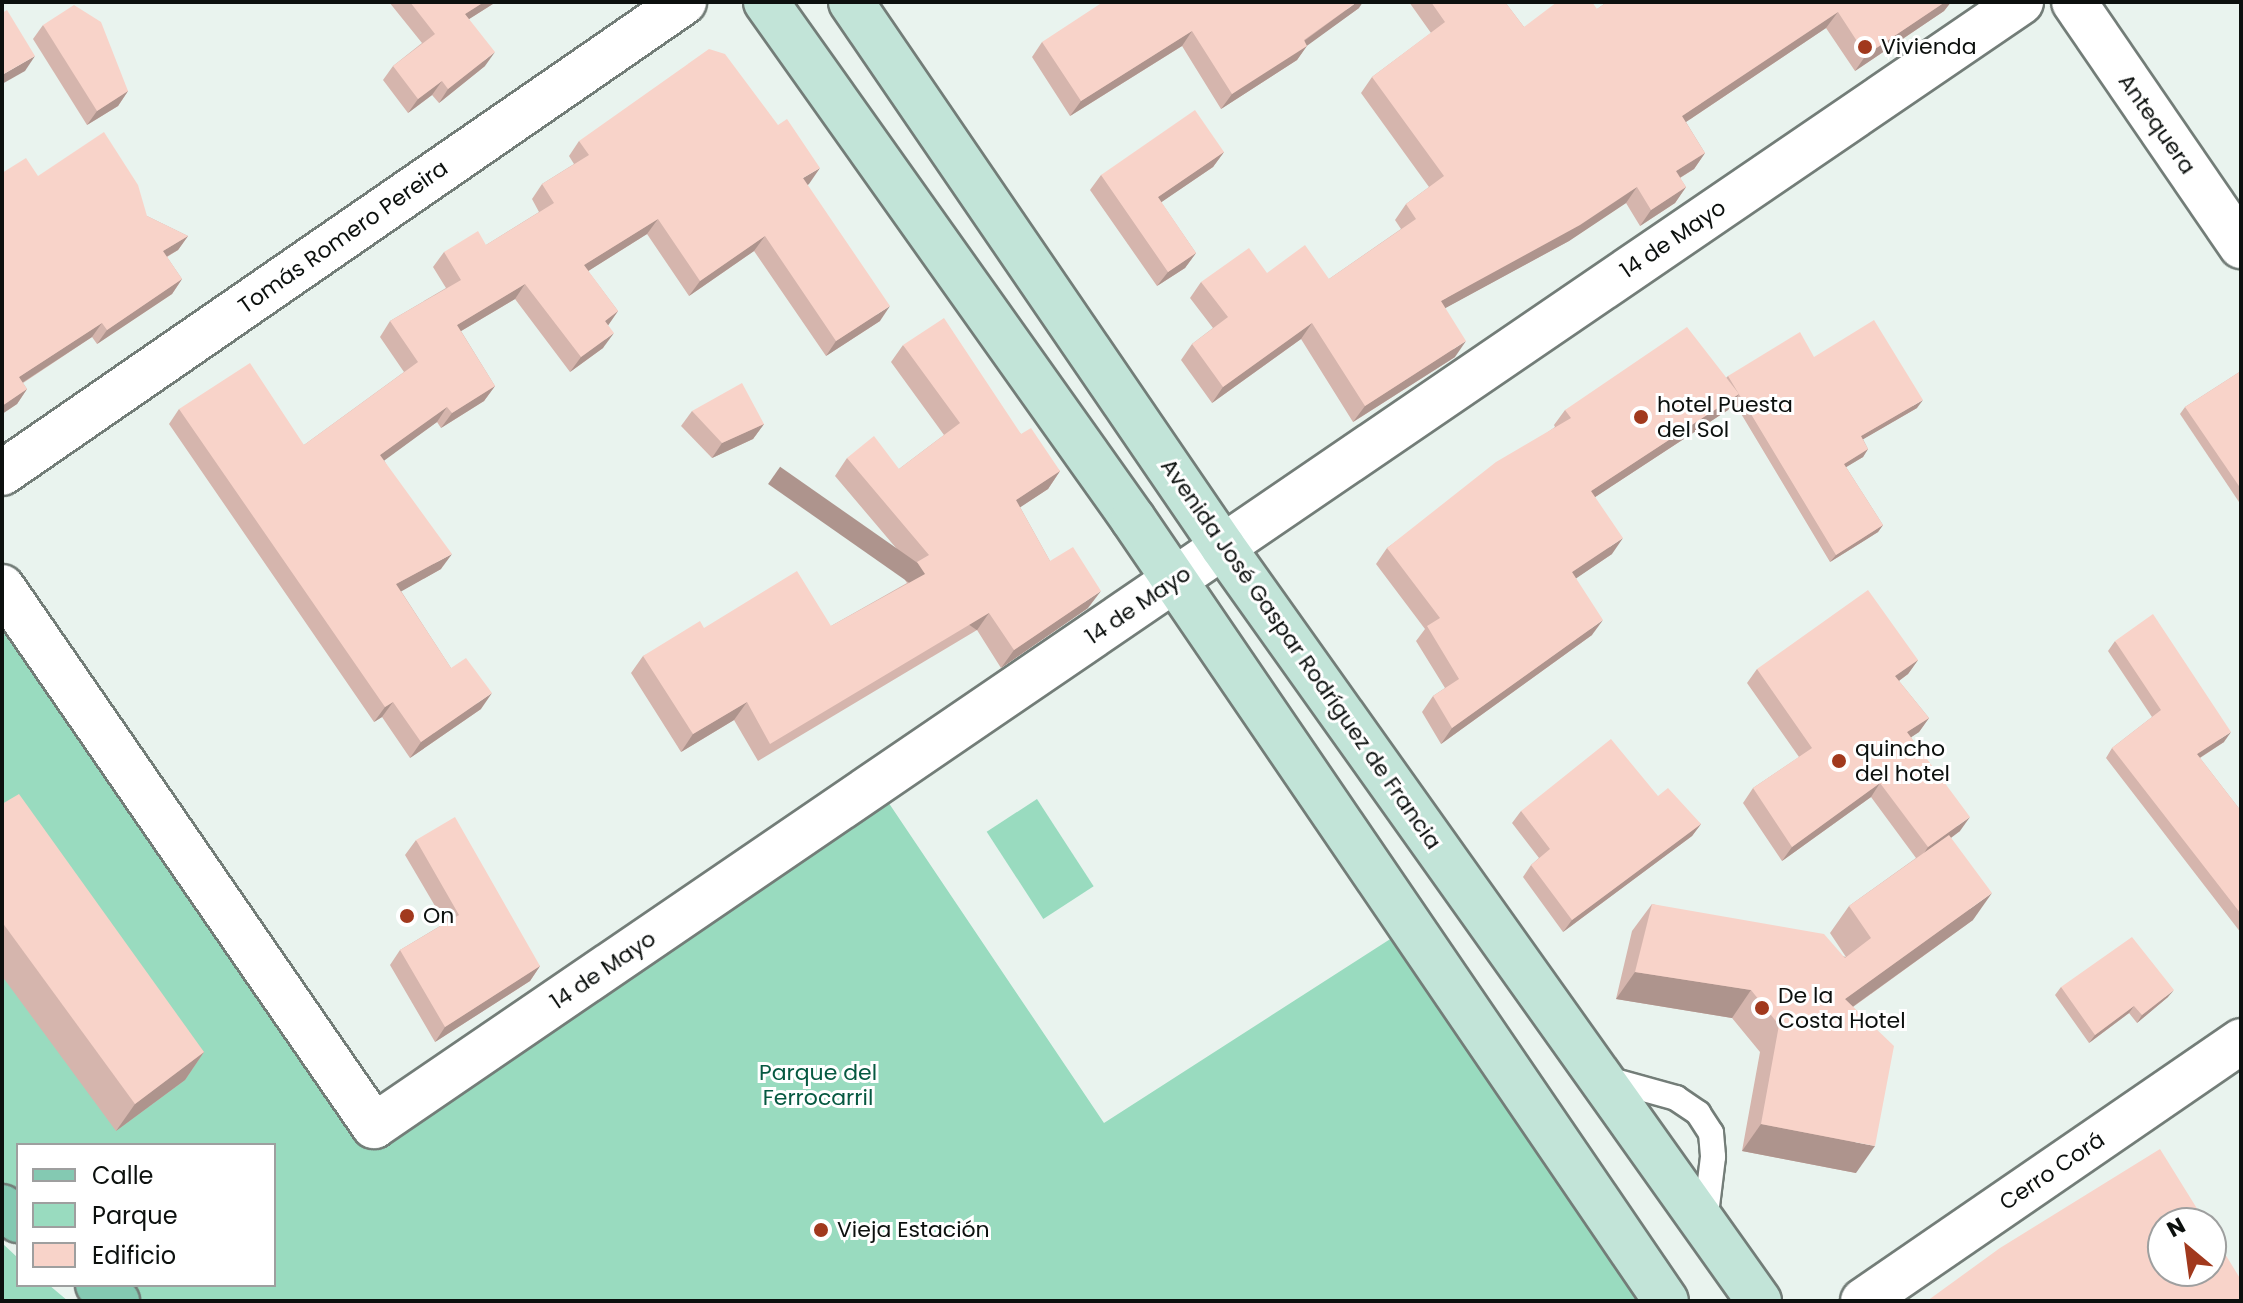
<!DOCTYPE html>
<meta charset="utf-8">
<style>
body{margin:0}
#map{position:relative;width:2243px;height:1303px;overflow:hidden;background:#e9f3ee;font-family:Poppins,sans-serif}
div>[style]{position:absolute}
.green>*{inset:0;background:#99dbbf;transform-origin:0 0}
.roads{filter:drop-shadow(2px 0 #737d78) drop-shadow(-2px 0 #737d78) drop-shadow(0 2px #737d78) drop-shadow(0 -2px #737d78)}
.lane>*{height:24px;margin:-12px;padding:0 12px;transform-origin:12px;border-radius:12px;background:#fff}
.street>*{height:44px;margin:-22px;padding:0 22px;transform-origin:22px;border-radius:22px;background:#fff}
.secondary>*{height:44px;margin:-22px;padding:0 22px;transform-origin:22px;border-radius:22px;background:#c2e4d8}
.primary>*{height:44px;margin:-22px;padding:0 22px;transform-origin:22px;border-radius:22px;background:#84c9b2}
.wall>*{inset:0;background:#d5b5ad}
.shaded-wall>*{inset:0;background:#ae948d;transform-origin:0 0}
.building>*{inset:0;background:#f8d3c9}
.dots>*{width:22px;height:22px;translate:-50% -50%;box-sizing:border-box;border:4px solid #fff;border-radius:50%}
span{translate:-50% -50%;white-space:nowrap;text-align:center;line-height:1.15;-webkit-text-stroke:6px #fff;paint-order:stroke}
.poi-label{font-size:22px;color:#0c100e}
.left{translate:0 -50%;text-align:left}
.street-label{font-size:22px;color:#0c100e}
.park-label{font-size:22px;color:#065941}
.frame{position:absolute;inset:0;border:4px solid #0c100e;pointer-events:none}
.legend{position:absolute;left:16px;top:1143px;width:260px;height:144px;box-sizing:border-box;background:#fff;border:2px solid #9e9f9f;margin:0;padding:10px 14px;list-style:none;font-size:24px;color:#0c100e}
.legend li{display:flex;align-items:center;gap:16px;height:40px}
.legend b{width:40px;border:2px solid #9e9f9f}
.north{position:absolute;left:2147px;top:1207px;width:80px;height:80px;box-sizing:border-box;background:#fff;border:2px solid #9e9f9f;border-radius:50%;rotate:331deg;font-size:22px;font-weight:700;line-height:32px;text-align:center;color:#0c100e}
.north::after{content:'';display:block;margin:auto;width:28px;height:36px;background:#a1391d;clip-path:polygon(50% 0,100% 100%,50% 72%,0 100%)}
</style>
<div id="map">
<div class="green">
<div style="clip-path:polygon(2px 587px,374px 1126px,876px 784px,1104px 1123px,1409px 927px,1668px 1301px,117px 1301px,98px 1285px,274px 1285px,274px 1145px,18px 1145px,18px 1220px,2px 1207px)"></div>
<div style="left:1037px;top:799px;width:104px;height:60px;rotate:57deg"></div>
<div style="clip-path:polygon(2px 1243px,18px 1258px,18px 1285px,49px 1285px,68px 1301px,2px 1301px)"></div>
</div>
<div class="roads">
<div class="lane">
<div style="left:1604px;top:1078px;width:75px;rotate:15.5deg"></div>
<div style="left:1676px;top:1098px;width:27px;rotate:34deg"></div>
<div style="left:1698px;top:1113px;width:24px;rotate:57deg"></div>
<div style="left:1711px;top:1133px;width:24px;rotate:85deg"></div>
<div style="left:1713px;top:1157px;width:65px;rotate:97deg"></div>
</div>
<div class="street">
<div style="left:2074px;top:2px;width:296px;rotate:55.6deg"></div>
<div style="left:2px;top:473px;width:829px;rotate:-34.63deg"></div>
<div style="left:2px;top:587px;width:655px;rotate:55.39deg"></div>
<div style="left:374px;top:1126px;width:1994px;rotate:-34.31deg"></div>
<div style="left:1863px;top:1301px;width:459px;rotate:-34.5deg"></div>
</div>
<div class="secondary">
<div style="left:766px;top:2px;width:634px;rotate:54.63deg"></div>
<div style="left:1133px;top:519px;width:946px;rotate:55.72deg"></div>
<div style="left:851px;top:2px;width:660px;rotate:55.68deg"></div>
<div style="left:1223px;top:547px;width:925px;rotate:54.59deg"></div>
</div>
<div class="primary">
<div style="left:2px;top:1207px;width:21px;rotate:39deg"></div>
<div style="left:98px;top:1285px;width:25px;rotate:40deg"></div>
</div>
</div>
<div class="wall">
<div style="clip-path:polygon(389px 2px,496px 2px,469px 19px,485px 66px,439px 103px,432px 95px,408px 113px,383px 80px,393px 66px,422px 43px)"></div>
<div style="clip-path:polygon(1409px 2px,1505px 2px,1524px 27px,1597px 9px,1607px 2px,1951px 2px,1944px 11px,1855px 71px,1826px 28px,1686px 122px,1705px 153px,1694px 169px,1680px 178px,1686px 187px,1675px 203px,1640px 226px,1626px 203px,1569px 241px,1445px 308px,1455px 357px,1353px 422px,1301px 339px,1212px 403px,1181px 360px,1192px 344px,1213px 328px,1190px 298px,1201px 282px,1267px 273px,1329px 279px,1401px 229px,1395px 220px,1406px 204px,1429px 187px,1361px 93px,1372px 77px,1431px 33px)"></div>
<div style="clip-path:polygon(1359px 8px,1307px 45px,1297px 60px,1221px 109px,1182px 46px,1070px 116px,1032px 57px,1042px 42px)"></div>
<div style="clip-path:polygon(43px 25px,128px 91px,118px 106px,87px 125px,33px 39px)"></div>
<div style="clip-path:polygon(579px 141px,809px 184px,807px 185px,880px 321px,826px 356px,754px 251px,689px 296px,647px 234px,588px 271px,618px 311px,608px 325px,603px 348px,570px 372px,515px 299px,461px 331px,495px 386px,484px 401px,441px 428px,437px 422px,384px 460px,441px 569px,401px 591px,451px 668px,481px 709px,410px 758px,382px 717px,374px 722px,169px 424px,179px 409px,304px 445px,404px 372px,380px 337px,390px 321px,446px 288px,433px 267px,444px 252px,486px 245px,539px 212px,532px 199px,542px 184px,574px 164px,569px 156px)"></div>
<div style="clip-path:polygon(1224px 152px,1213px 167px,1161px 202px,1196px 253px,1185px 268px,1157px 286px,1090px 190px,1101px 175px)"></div>
<div style="clip-path:polygon(2px 173px,38px 176px,147px 216px,188px 236px,178px 250px,167px 257px,182px 279px,172px 294px,97px 344px,92px 337px,23px 383px,27px 389px,17px 404px,2px 414px)"></div>
<div style="clip-path:polygon(903px 345px,1021px 434px,1060px 471px,1048px 489px,1020px 507px,1050px 561px,1088px 608px,1001px 668px,977px 630px,758px 761px,734px 720px,681px 752px,631px 673px,643px 656px,704px 628px,831px 626px,907px 583px,905px 580px,913px 568px,835px 476px,847px 458px,899px 469px,944px 435px,891px 362px)"></div>
<div style="clip-path:polygon(1814px 357px,1917px 408px,1863px 439px,1868px 449px,1863px 457px,1846px 467px,1883px 525px,1878px 532px,1830px 562px,1734px 402px,1728px 410px,1595px 497px,1612px 554px,1576px 578px,1592px 635px,1441px 744px,1422px 712px,1433px 696px,1445px 688px,1416px 641px,1425px 629px,1376px 564px,1387px 548px,1555px 427px,1554px 425px,1565px 410px,1726px 378px,1728px 376px)"></div>
<div style="clip-path:polygon(2241px 371px,2241px 505px,2180px 414px,2185px 407px)"></div>
<div style="clip-path:polygon(692px 411px,764px 424px,753px 439px,712px 458px,681px 426px)"></div>
<div style="clip-path:polygon(2115px 641px,2224px 742px,2200px 758px,2241px 811px,2241px 933px,2106px 758px,2112px 748px,2152px 717px,2108px 651px)"></div>
<div style="clip-path:polygon(1918px 660px,1908px 674px,1899px 681px,1929px 718px,1919px 732px,1911px 737px,1960px 831px,1951px 838px,1973px 920px,1853px 1007px,1856px 1173px,1742px 1151px,1760px 1052px,1732px 1018px,1616px 999px,1632px 931px,1652px 904px,1846px 957px,1830px 933px,1849px 906px,1916px 858px,1871px 797px,1782px 861px,1743px 803px,1753px 788px,1799px 757px,1747px 683px,1757px 669px)"></div>
<div style="clip-path:polygon(1658px 796px,1701px 824px,1692px 836px,1563px 932px,1523px 877px,1531px 865px,1539px 858px,1512px 823px,1521px 811px)"></div>
<div style="clip-path:polygon(2px 804px,204px 1052px,185px 1080px,116px 1131px,2px 976px)"></div>
<div style="clip-path:polygon(416px 840px,540px 966px,530px 981px,435px 1042px,390px 965px,400px 950px,445px 923px,405px 855px)"></div>
<div style="clip-path:polygon(2061px 987px,2168px 997px,2137px 1023px,2129px 1013px,2089px 1043px,2055px 995px)"></div>
</div>
<div class="shaded-wall">
<div style="clip-path:polygon(484px 2px,496px 2px,455px 28px,465px 14px)"></div>
<div style="clip-path:polygon(1357px 2px,1363px 2px,1359px 8px,1304px 48px,1307px 46px,1297px 60px,1221px 109px,1232px 94px)"></div>
<div style="clip-path:polygon(1945px 2px,1951px 2px,1944px 11px,1855px 71px,1866px 55px)"></div>
<div style="clip-path:polygon(1838px 12px,1826px 28px,1671px 132px,1682px 116px)"></div>
<div style="clip-path:polygon(1192px 31px,1182px 46px,1070px 116px,1081px 101px)"></div>
<div style="clip-path:polygon(495px 52px,485px 66px,439px 103px,448px 89px)"></div>
<div style="clip-path:polygon(35px 56px,25px 71px,2px 84px,2px 75px)"></div>
<div style="clip-path:polygon(442px 81px,432px 95px,408px 113px,418px 99px)"></div>
<div style="clip-path:polygon(128px 91px,118px 106px,87px 125px,97px 111px)"></div>
<div style="clip-path:polygon(1224px 152px,1213px 167px,1147px 212px,1158px 197px)"></div>
<div style="clip-path:polygon(1705px 153px,1694px 169px,1665px 187px,1676px 171px)"></div>
<div style="clip-path:polygon(820px 168px,809px 184px,792px 194px,803px 178px)"></div>
<div style="clip-path:polygon(1637px 187px,1626px 203px,1569px 241px,1429px 317px,1441px 301px)"></div>
<div style="clip-path:polygon(1686px 187px,1675px 203px,1640px 226px,1651px 210px)"></div>
<div style="clip-path:polygon(658px 219px,647px 234px,574px 280px,584px 265px)"></div>
<div style="clip-path:polygon(188px 236px,178px 250px,152px 265px,163px 251px)"></div>
<div style="clip-path:polygon(765px 236px,754px 251px,689px 296px,700px 281px)"></div>
<div style="clip-path:polygon(1196px 253px,1185px 268px,1157px 286px,1168px 272px)"></div>
<div style="clip-path:polygon(182px 279px,172px 294px,97px 344px,107px 330px)"></div>
<div style="clip-path:polygon(525px 284px,515px 299px,446px 340px,457px 325px)"></div>
<div style="clip-path:polygon(890px 306px,880px 321px,826px 356px,836px 341px)"></div>
<div style="clip-path:polygon(618px 311px,607px 327px,605px 321px)"></div>
<div style="clip-path:polygon(102px 323px,92px 337px,8px 392px,19px 377px)"></div>
<div style="clip-path:polygon(1312px 323px,1301px 339px,1212px 403px,1223px 387px)"></div>
<div style="clip-path:polygon(614px 333px,603px 348px,570px 372px,581px 357px)"></div>
<div style="clip-path:polygon(1466px 341px,1455px 357px,1353px 422px,1365px 406px)"></div>
<div style="clip-path:polygon(495px 386px,484px 401px,441px 428px,452px 413px)"></div>
<div style="clip-path:polygon(27px 389px,17px 404px,2px 414px,2px 406px)"></div>
<div style="clip-path:polygon(1739px 394px,1728px 410px,1580px 507px,1591px 491px)"></div>
<div style="clip-path:polygon(1923px 400px,1917px 408px,1855px 444px,1861px 436px)"></div>
<div style="clip-path:polygon(447px 407px,437px 422px,370px 471px,380px 455px)"></div>
<div style="clip-path:polygon(764px 424px,753px 439px,712px 458px,722px 443px)"></div>
<div style="clip-path:polygon(1868px 449px,1863px 457px,1838px 472px,1844px 464px)"></div>
<div style="clip-path:polygon(1060px 471px,1048px 489px,1004px 518px,1016px 500px)"></div>
<div style="clip-path:polygon(1883px 525px,1878px 532px,1830px 562px,1836px 555px)"></div>
<div style="clip-path:polygon(1623px 538px,1612px 554px,1562px 588px,1572px 572px)"></div>
<div style="clip-path:polygon(452px 554px,441px 569px,386px 600px,396px 584px)"></div>
<div style="clip-path:polygon(1101px 591px,1088px 608px,1001px 668px,1014px 650px)"></div>
<div style="left:989px;top:613px;width:21px;height:255px;rotate:125deg"></div>
<div style="clip-path:polygon(1603px 620px,1592px 635px,1441px 744px,1452px 728px)"></div>
<div style="clip-path:polygon(1918px 660px,1908px 674px,1885px 691px,1895px 676px)"></div>
<div style="clip-path:polygon(492px 693px,481px 709px,410px 758px,421px 742px)"></div>
<div style="clip-path:polygon(393px 702px,382px 717px,374px 722px,385px 707px)"></div>
<div style="clip-path:polygon(747px 702px,734px 720px,681px 752px,693px 734px)"></div>
<div style="clip-path:polygon(1929px 718px,1919px 732px,1898px 746px,1907px 732px)"></div>
<div style="clip-path:polygon(2231px 732px,2224px 742px,2190px 764px,2197px 754px)"></div>
<div style="clip-path:polygon(1880px 783px,1871px 797px,1782px 861px,1792px 847px)"></div>
<div style="clip-path:polygon(1970px 817px,1960px 831px,1919px 861px,1928px 847px)"></div>
<div style="clip-path:polygon(1701px 824px,1692px 836px,1563px 932px,1572px 920px)"></div>
<div style="clip-path:polygon(1992px 893px,1973px 920px,1826px 1026px,1845px 999px)"></div>
<div style="clip-path:polygon(540px 966px,530px 981px,435px 1042px,445px 1027px)"></div>
<div style="clip-path:polygon(1635px 972px,1751px 990px,1732px 1018px,1616px 999px)"></div>
<div style="clip-path:polygon(2174px 990px,2168px 997px,2137px 1023px,2142px 1015px)"></div>
<div style="clip-path:polygon(2134px 1006px,2129px 1013px,2089px 1043px,2095px 1035px)"></div>
<div style="clip-path:polygon(204px 1052px,185px 1080px,116px 1131px,135px 1104px)"></div>
<div style="clip-path:polygon(1761px 1124px,1875px 1146px,1856px 1173px,1742px 1151px)"></div>
</div>
<div class="building">
<div style="clip-path:polygon(410px 2px,484px 2px,465px 14px,495px 52px,448px 89px,442px 81px,418px 99px,393px 66px,435px 34px)"></div>
<div style="clip-path:polygon(1103px 2px,1357px 2px,1304px 40px,1307px 46px,1232px 94px,1192px 31px,1081px 101px,1042px 42px)"></div>
<div style="clip-path:polygon(1431px 2px,1505px 2px,1524px 27px,1557px 2px,1592px 2px,1597px 9px,1607px 2px,1945px 2px,1866px 55px,1838px 12px,1682px 116px,1705px 153px,1676px 171px,1686px 187px,1651px 210px,1637px 187px,1580px 225px,1441px 301px,1466px 341px,1365px 406px,1312px 323px,1223px 387px,1192px 344px,1228px 317px,1201px 282px,1249px 248px,1267px 273px,1305px 245px,1329px 279px,1416px 219px,1406px 204px,1444px 176px,1372px 77px,1445px 22px)"></div>
<div style="clip-path:polygon(74px 5px,101px 22px,128px 91px,97px 111px,43px 25px)"></div>
<div style="clip-path:polygon(7px 10px,35px 56px,2px 75px,2px 13px)"></div>
<div style="clip-path:polygon(709px 49px,725px 54px,778px 125px,787px 119px,820px 168px,803px 178px,890px 306px,836px 341px,765px 236px,700px 281px,658px 219px,584px 265px,618px 311px,605px 321px,614px 333px,581px 357px,525px 284px,457px 325px,495px 386px,452px 413px,447px 407px,380px 455px,452px 554px,396px 584px,451px 668px,466px 658px,492px 693px,421px 742px,393px 702px,385px 707px,179px 409px,250px 363px,304px 445px,418px 362px,390px 321px,461px 280px,444px 252px,478px 231px,486px 245px,554px 203px,542px 184px,589px 155px,579px 141px)"></div>
<div style="clip-path:polygon(1195px 110px,1224px 152px,1158px 197px,1196px 253px,1168px 272px,1101px 175px)"></div>
<div style="clip-path:polygon(104px 132px,138px 185px,147px 216px,188px 236px,163px 251px,182px 279px,107px 330px,102px 323px,19px 377px,27px 389px,2px 406px,2px 173px,26px 158px,38px 176px)"></div>
<div style="clip-path:polygon(944px 318px,1021px 434px,1031px 428px,1060px 471px,1016px 500px,1050px 561px,1073px 547px,1101px 591px,1014px 650px,989px 613px,770px 744px,747px 702px,693px 734px,643px 656px,700px 621px,704px 628px,797px 571px,831px 626px,925px 574px,917px 562px,929px 555px,847px 458px,874px 436px,899px 469px,960px 423px,903px 345px)"></div>
<div style="clip-path:polygon(1874px 320px,1923px 400px,1861px 436px,1868px 449px,1844px 464px,1883px 525px,1836px 555px,1728px 376px,1800px 332px,1814px 357px)"></div>
<div style="clip-path:polygon(1687px 327px,1739px 394px,1591px 491px,1623px 538px,1572px 572px,1603px 620px,1452px 728px,1433px 696px,1459px 679px,1427px 626px,1440px 618px,1387px 548px,1496px 462px,1571px 418px,1565px 410px)"></div>
<div style="clip-path:polygon(2241px 371px,2241px 489px,2185px 407px)"></div>
<div style="clip-path:polygon(742px 383px,764px 424px,722px 443px,692px 411px)"></div>
<div style="clip-path:polygon(1868px 590px,1918px 660px,1895px 676px,1929px 718px,1907px 732px,1970px 817px,1928px 847px,1880px 783px,1792px 847px,1753px 788px,1812px 748px,1757px 669px)"></div>
<div style="clip-path:polygon(2153px 614px,2231px 732px,2197px 754px,2241px 811px,2241px 914px,2112px 748px,2161px 710px,2115px 641px)"></div>
<div style="clip-path:polygon(1611px 739px,1658px 796px,1668px 788px,1701px 824px,1572px 920px,1531px 865px,1550px 849px,1521px 811px)"></div>
<div style="clip-path:polygon(19px 794px,204px 1052px,135px 1104px,2px 922px,2px 804px)"></div>
<div style="clip-path:polygon(455px 817px,540px 966px,445px 1027px,400px 950px,459px 915px,416px 840px)"></div>
<div style="clip-path:polygon(1949px 835px,1992px 893px,1845px 999px,1894px 1046px,1875px 1146px,1761px 1124px,1779px 1025px,1751px 990px,1635px 972px,1652px 904px,1824px 934px,1845px 958px,1871px 938px,1849px 906px)"></div>
<div style="clip-path:polygon(2132px 937px,2174px 990px,2142px 1015px,2134px 1006px,2095px 1035px,2061px 987px)"></div>
<div style="clip-path:polygon(2160px 1149px,2206px 1223px,2163px 1223px,2163px 1271px,2211px 1271px,2211px 1231px,2241px 1280px,2241px 1301px,1927px 1301px,2000px 1248px)"></div>
</div>
<div class="dots">
<div style="left:1865px;top:47px;background:#a1391d"></div>
<div style="left:1641px;top:417px;background:#a1391d"></div>
<div style="left:1839px;top:761px;background:#a1391d"></div>
<div style="left:407px;top:916px;background:#a1391d"></div>
<div style="left:1762px;top:1008px;background:#a1391d"></div>
<div style="left:821px;top:1230px;background:#a1391d"></div>
</div>
<div class="poi-label">
<span class="left" style="left:1881px;top:47px">Vivienda</span>
<span class="left" style="left:1657px;top:417px">hotel Puesta<br>del Sol</span>
<span class="left" style="left:1855px;top:761px">quincho<br>del hotel</span>
<span class="left" style="left:423px;top:916px">On</span>
<span class="left" style="left:1778px;top:1008px">De la<br>Costa Hotel</span>
<span class="left" style="left:837px;top:1230px">Vieja Estación</span>
</div>
<div class="street-label">
<span style="left:2157px;top:124px;rotate:55deg">Antequera</span>
<span style="left:343px;top:237px;rotate:-35deg">Tomás Romero Pereira</span>
<span style="left:1673px;top:239px;rotate:-34deg">14 de Mayo</span>
<span style="left:1138px;top:605px;rotate:-34deg">14 de Mayo</span>
<span style="left:1301px;top:654px;rotate:55deg">Avenida José Gaspar Rodríguez de Francia</span>
<span style="left:603px;top:970px;rotate:-34deg">14 de Mayo</span>
<span style="left:2052px;top:1171px;rotate:-34deg">Cerro Corá</span>
</div>
<div class="park-label">
<span style="left:818px;top:1085px">Parque del<br>Ferrocarril</span>
</div>
<div class="frame"></div>
<ul class="legend">
<li><b style="height:10px;background:#84c9b2"></b>Calle</li>
<li><b style="height:22px;background:#99dbbf"></b>Parque</li>
<li><b style="height:22px;background:#f8d3c9"></b>Edificio</li>
</ul>
<div class="north">N</div>
</div>
